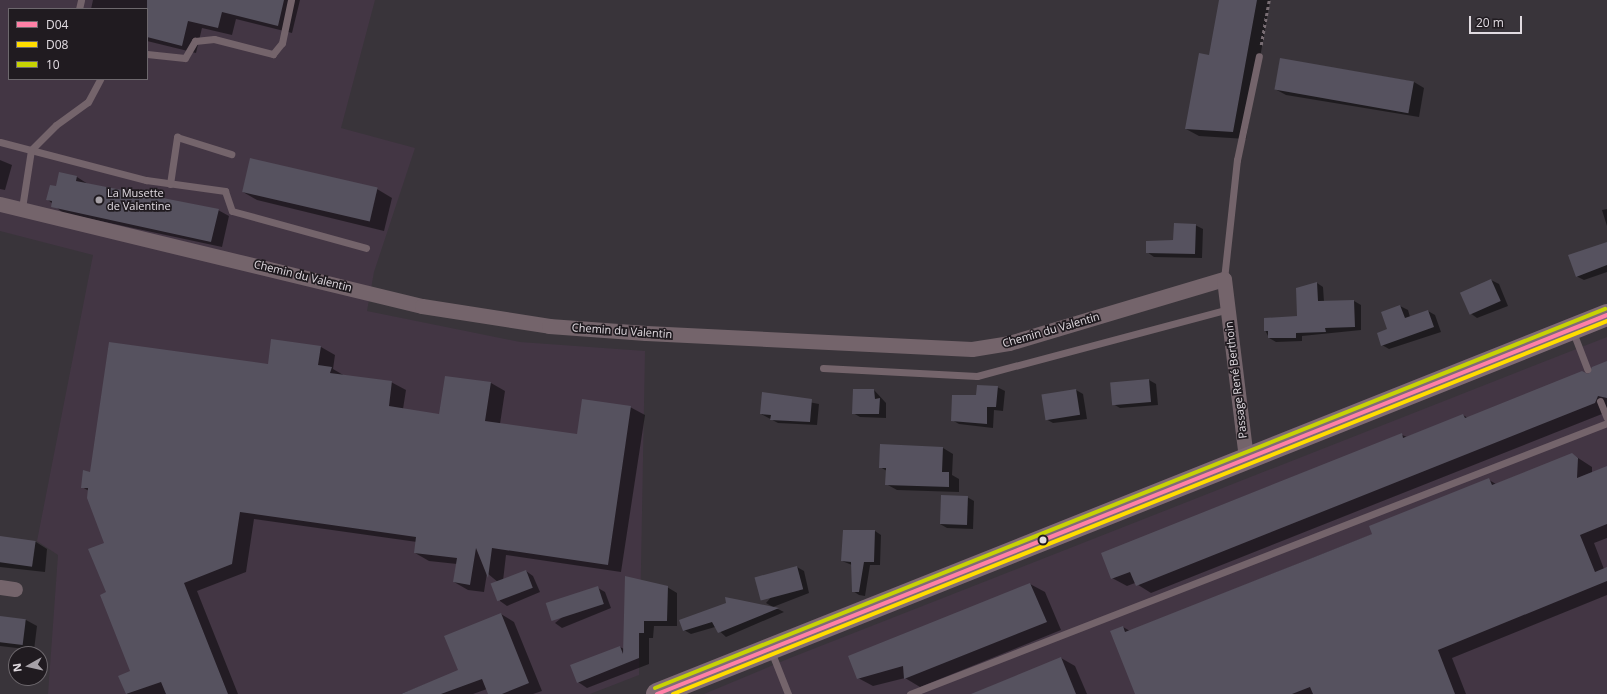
<!DOCTYPE html>
<meta charset="utf-8">
<style>
body{margin:0}
#map{position:relative;width:1607px;height:694px;overflow:hidden;background:#39343a;font-family:"Open Sans",sans-serif}
div>[style]{position:absolute}
.built>*{inset:0;background:#433644}
.shadow>*{inset:0;background:#0007}
.building>*{inset:0;background:#56525f;transform-origin:0 0}
.path>*{height:2.5px;margin-top:-1.25px;transform-origin:0;background:repeating-linear-gradient(90deg,#796e74 0 3px,transparent 0 6px)}
.lane>*{height:7px;margin:-3.5px;padding:0 3.5px;transform-origin:3.5px;border-radius:3.5px;background:#74646b}
.street>*{height:15px;margin:-7.5px;padding:0 7.5px;transform-origin:7.5px;border-radius:7.5px;background:#74646b}
.primary>*{height:22px;margin:-11px;padding:0 11px;transform-origin:11px;border-radius:11px;background:#7f6b75}
.bus-1>*{height:4px;margin:-2px;padding:0 2px;transform-origin:2px;border-radius:2px;background:#ff80a6}
.bus-2>*{height:4px;margin:-2px;padding:0 2px;transform-origin:2px;border-radius:2px;background:#fd0}
.bus-3>*{height:4px;margin:-2px;padding:0 2px;transform-origin:2px;border-radius:2px;background:#c7d304}
.dots>*{width:11px;height:11px;translate:-50% -50%;box-sizing:border-box;border:2px solid #201b20;border-radius:50%}
span{translate:-50% -50%;white-space:nowrap;text-align:center;line-height:1.15;-webkit-text-stroke:3.5px #201b20;paint-order:stroke}
.poi-label{font-size:11px;color:#e1dbe1}
.left{translate:0 -50%;text-align:left}
.street-label{font-size:11px;color:#e1dbe1}
.legend{position:absolute;left:8px;top:8px;width:140px;height:72px;box-sizing:border-box;background:#201b20;border:1px solid #6d686d;margin:0;padding:5px 7px;list-style:none;font-size:12px;color:#e1dbe1}
.legend li{display:flex;align-items:center;gap:8px;height:20px}
.legend b{width:20px;border:1px solid #6d686d}
.north{position:absolute;left:8px;top:646px;width:40px;height:40px;box-sizing:border-box;background:#201b20;border:1px solid #6d686d;border-radius:50%;rotate:262deg;font-size:11px;font-weight:700;line-height:16px;text-align:center;color:#e1dbe1}
.north::after{content:'';display:block;margin:auto;width:14px;height:18px;background:#a6a1a7;clip-path:polygon(50% 0,100% 100%,50% 72%,0 100%)}
.scale{position:absolute;left:1469px;top:16px;width:53px;height:18px;box-sizing:border-box;border:2px solid #e1dbe1;border-top:0;padding-left:5px;font-size:12px;line-height:14px;white-space:nowrap;color:#e1dbe1;-webkit-text-stroke:3px #201b20;paint-order:stroke}
</style>
<div id="map">
<div class="built">
<div style="clip-path:polygon(evenodd,0 0,375px 0,341px 128px,415px 148px,374px 272px,367px 311px,520px 342px,645px 351px,639px 675px,590px 694px,48px 694px,58px 555px,37px 541px,93px 255px,0 231px,0 0,9px 9px,147px 9px,147px 79px,9px 79px,9px 9px)"></div>
<div style="clip-path:polygon(1607px 337px,1607px 694px,704px 694px,790px 658px)"></div>
</div>
<div class="shadow">
<div style="clip-path:polygon(93px 0,300px 0,292px 33px,236px 19px,232px 35px,202px 28px,196px 53px,147px 41px,147px 9px,91px 9px)"></div>
<div style="clip-path:polygon(1220px 0,1270px 0,1246px 139px,1199px 136px,1186px 129px,1210px 56px)"></div>
<div style="clip-path:polygon(1281px 59px,1414px 82px,1424px 88px,1419px 117px,1286px 95px,1275px 89px)"></div>
<div style="clip-path:polygon(0 160px,12px 165px,5px 190px,0 189px)"></div>
<div style="clip-path:polygon(60px 173px,77px 177px,88px 184px,218px 210px,229px 216px,222px 247px,63px 213px,47px 199px,57px 188px)"></div>
<div style="clip-path:polygon(377px 189px,392px 198px,384px 231px,257px 200px,243px 192px)"></div>
<div style="clip-path:polygon(1607px 209px,1607px 226px,1602px 210px)"></div>
<div style="clip-path:polygon(1195px 225px,1203px 229px,1202px 258px,1154px 257px,1147px 252px,1174px 241px)"></div>
<div style="clip-path:polygon(1607px 249px,1607px 272px,1584px 280px,1576px 276px)"></div>
<div style="clip-path:polygon(1491px 280px,1499px 284px,1508px 306px,1477px 318px,1470px 313px)"></div>
<div style="clip-path:polygon(1317px 283px,1323px 287px,1324px 302px,1354px 301px,1361px 305px,1361px 330px,1302px 336px,1302px 341px,1276px 342px,1269px 338px,1265px 330px,1299px 317px)"></div>
<div style="clip-path:polygon(1400px 306px,1408px 310px,1410px 317px,1428px 311px,1435px 315px,1441px 332px,1389px 349px,1382px 345px)"></div>
<div style="clip-path:polygon(272px 340px,321px 347px,335px 355px,333px 369px,345px 376px,391px 382px,406px 390px,403px 409px,440px 415px,446px 377px,491px 383px,505px 391px,500px 424px,578px 436px,630px 407px,645px 415px,621px 572px,506px 555px,503px 581px,526px 571px,533px 576px,540px 592px,507px 606px,500px 601px,499px 583px,487px 573px,484px 592px,468px 590px,454px 582px,457px 564px,429px 561px,415px 553px,417px 542px,254px 519px,246px 572px,197px 591px,238px 694px,127px 694px,119px 677px,131px 672px,107px 593px,106px 543px,89px 491px,82px 487px,91px 473px,269px 365px)"></div>
<div style="clip-path:polygon(1607px 362px,1607px 412px,1151px 593px,1135px 583px,1127px 586px,1112px 578px,1402px 435px,1407px 437px,1463px 415px,1468px 418px,1590px 375px)"></div>
<div style="clip-path:polygon(1149px 380px,1156px 384px,1158px 405px,1120px 408px,1113px 404px)"></div>
<div style="clip-path:polygon(997px 387px,1005px 391px,1003px 411px,994px 410px,993px 428px,959px 424px,952px 420px,977px 396px)"></div>
<div style="clip-path:polygon(874px 390px,886px 403px,886px 418px,860px 417px,853px 413px)"></div>
<div style="clip-path:polygon(1076px 390px,1083px 394px,1087px 419px,1053px 423px,1046px 419px)"></div>
<div style="clip-path:polygon(763px 393px,819px 404px,817px 425px,778px 423px,761px 414px)"></div>
<div style="clip-path:polygon(943px 448px,953px 454px,952px 475px,959px 479px,959px 492px,897px 490px,886px 484px,887px 471px,880px 467px)"></div>
<div style="clip-path:polygon(1572px 454px,1592px 467px,1592px 473px,1607px 467px,1607px 538px,1594px 543px,1604px 569px,1607px 568px,1607px 595px,1452px 658px,1466px 694px,1136px 694px,1123px 627px,1130px 631px,1373px 534px,1489px 480px,1496px 484px)"></div>
<div style="clip-path:polygon(967px 497px,974px 501px,973px 529px,947px 528px,940px 524px)"></div>
<div style="clip-path:polygon(875px 531px,881px 535px,880px 565px,870px 565px,865px 596px,859px 595px,853px 591px,852px 565px,842px 561px)"></div>
<div style="clip-path:polygon(0 537px,36px 542px,47px 549px,45px 572px,0 567px)"></div>
<div style="clip-path:polygon(797px 567px,804px 571px,809px 593px,773px 607px,766px 603px)"></div>
<div style="clip-path:polygon(1030px 584px,1045px 592px,1061px 630px,920px 687px,905px 678px,873px 686px,858px 678px)"></div>
<div style="clip-path:polygon(667px 587px,677px 593px,677px 626px,654px 626px,653px 638px,649px 638px,649px 664px,587px 688px,578px 682px,620px 647px,624px 649px)"></div>
<div style="clip-path:polygon(598px 588px,605px 592px,611px 608px,562px 628px,555px 623px)"></div>
<div style="clip-path:polygon(726px 598px,778px 609px,784px 612px,726px 637px,715px 627px,691px 634px,684px 630px,728px 603px)"></div>
<div style="clip-path:polygon(501px 614px,514px 622px,542px 691px,533px 694px,489px 694px,487px 689px,473px 694px,401px 694px,459px 671px)"></div>
<div style="clip-path:polygon(0 617px,26px 620px,37px 626px,34px 650px,0 646px)"></div>
<div style="clip-path:polygon(1061px 658px,1075px 666px,1087px 694px,973px 694px)"></div>
</div>
<div class="building">
<div style="clip-path:polygon(147px 0,284px 0,278px 26px,222px 12px,218px 28px,188px 21px,182px 46px,147px 37px)"></div>
<div style="clip-path:polygon(1219px 0,1257px 0,1233px 132px,1185px 129px,1199px 53px,1209px 55px)"></div>
<div style="left:1280px;top:58px;width:136px;height:32px;rotate:10deg"></div>
<div style="left:250px;top:158px;width:131px;height:35px;rotate:13deg"></div>
<div style="clip-path:polygon(59px 172px,77px 176px,76px 181px,219px 209px,211px 242px,51px 207px,52px 201px,46px 200px,50px 185px,56px 186px)"></div>
<div style="clip-path:polygon(1174px 223px,1196px 224px,1195px 254px,1146px 253px,1146px 241px,1173px 240px)"></div>
<div style="clip-path:polygon(1607px 242px,1607px 265px,1576px 277px,1568px 255px)"></div>
<div style="left:1491px;top:279px;width:24px;height:34px;rotate:66deg"></div>
<div style="clip-path:polygon(1317px 282px,1318px 301px,1354px 300px,1355px 327px,1325px 328px,1326px 332px,1296px 333px,1296px 338px,1268px 338px,1268px 331px,1264px 331px,1264px 318px,1297px 316px,1296px 288px)"></div>
<div style="clip-path:polygon(1400px 305px,1405px 318px,1428px 310px,1434px 327px,1381px 346px,1377px 333px,1387px 329px,1381px 312px)"></div>
<div style="clip-path:polygon(271px 339px,321px 346px,318px 365px,332px 367px,330px 373px,392px 381px,389px 406px,439px 414px,445px 376px,491px 382px,485px 421px,577px 434px,582px 399px,631px 406px,608px 565px,492px 548px,488px 578px,476px 548px,470px 585px,453px 582px,457px 558px,414px 553px,416px 537px,240px 512px,232px 564px,184px 583px,228px 694px,166px 694px,161px 682px,126px 694px,118px 676px,130px 671px,100px 595px,106px 592px,88px 549px,104px 543px,87px 498px,88px 488px,81px 488px,83px 470px,90px 472px,109px 342px,268px 364px)"></div>
<div style="clip-path:polygon(1607px 361px,1607px 398px,1598px 396px,1595px 403px,1136px 586px,1130px 572px,1111px 579px,1101px 553px,1402px 433px,1403px 438px,1463px 414px,1465px 418px,1582px 371px,1588px 374px,1592px 367px)"></div>
<div style="left:1149px;top:379px;width:23px;height:39px;rotate:85deg"></div>
<div style="clip-path:polygon(977px 385px,998px 386px,996px 407px,987px 407px,987px 424px,951px 421px,952px 395px,976px 395px)"></div>
<div style="clip-path:polygon(853px 389px,874px 389px,875px 399px,880px 398px,879px 414px,852px 414px)"></div>
<div style="left:1076px;top:389px;width:26px;height:35px;rotate:81deg"></div>
<div style="clip-path:polygon(762px 392px,812px 399px,810px 422px,770px 420px,771px 415px,760px 414px)"></div>
<div style="clip-path:polygon(880px 444px,943px 447px,942px 472px,949px 472px,949px 487px,885px 485px,886px 468px,879px 468px)"></div>
<div style="clip-path:polygon(1572px 453px,1578px 458px,1577px 478px,1607px 466px,1607px 524px,1580px 535px,1595px 572px,1607px 567px,1607px 581px,1438px 650px,1455px 694px,1313px 694px,1310px 687px,1292px 694px,1135px 694px,1110px 631px,1123px 626px,1125px 632px,1312px 558px,1372px 534px,1369px 526px,1489px 478px,1492px 485px)"></div>
<div style="left:941px;top:495px;width:27px;height:29px;rotate:2deg"></div>
<div style="clip-path:polygon(843px 530px,875px 530px,874px 562px,864px 562px,859px 592px,852px 592px,851px 562px,841px 561px)"></div>
<div style="left:0;top:536px;width:36px;height:26px;rotate:8deg"></div>
<div style="left:797px;top:566px;width:24px;height:44px;rotate:75deg"></div>
<div style="left:526px;top:570px;width:19px;height:38px;rotate:69deg"></div>
<div style="clip-path:polygon(625px 576px,668px 586px,667px 621px,644px 621px,644px 633px,639px 633px,639px 658px,577px 683px,570px 665px,620px 646px,623px 654px)"></div>
<div style="clip-path:polygon(1030px 583px,1047px 622px,904px 679px,903px 666px,857px 679px,848px 656px)"></div>
<div style="left:598px;top:586px;width:19px;height:55px;rotate:72deg"></div>
<div style="clip-path:polygon(725px 597px,740px 600px,779px 608px,718px 633px,712px 622px,683px 631px,679px 620px,726px 603px)"></div>
<div style="clip-path:polygon(501px 613px,529px 683px,502px 694px,488px 694px,482px 679px,441px 694px,401px 694px,458px 670px,444px 636px)"></div>
<div style="left:0;top:616px;width:26px;height:26px;rotate:7deg"></div>
<div style="clip-path:polygon(1061px 657px,1076px 694px,971px 694px)"></div>
</div>
<div class="path">
<div style="left:1261px;top:45px;width:46px;rotate:-79.9deg"></div>
</div>
<div class="lane">
<div style="left:79px;top:9px;width:9px;rotate:-77deg"></div>
<div style="left:147px;top:54px;width:38px;rotate:6deg"></div>
<div style="left:185px;top:58px;width:20px;rotate:-60deg"></div>
<div style="left:195px;top:41px;width:19px;rotate:-6deg"></div>
<div style="left:214px;top:39px;width:61px;rotate:14.3deg"></div>
<div style="left:273px;top:54px;width:14px;rotate:-51deg"></div>
<div style="left:282px;top:43px;width:44px;rotate:-78.2deg"></div>
<div style="left:0;top:142px;width:151px;rotate:14.6deg"></div>
<div style="left:146px;top:180px;width:80px;rotate:7.9deg"></div>
<div style="left:225px;top:191px;width:21px;rotate:71deg"></div>
<div style="left:232px;top:211px;width:139px;rotate:15.4deg"></div>
<div style="left:170px;top:184px;width:48px;rotate:-81.5deg"></div>
<div style="left:177px;top:137px;width:57px;rotate:17.5deg"></div>
<div style="left:22px;top:208px;width:59px;rotate:-81.2deg"></div>
<div style="left:31px;top:150px;width:35px;rotate:-45deg"></div>
<div style="left:56px;top:125px;width:39px;rotate:-36deg"></div>
<div style="left:88px;top:102px;width:26px;rotate:-62deg"></div>
<div style="left:1224px;top:279px;width:120px;rotate:-83.8deg"></div>
<div style="left:1237px;top:160px;width:106px;rotate:-78.1deg"></div>
<div style="left:1573px;top:332px;width:40px;rotate:69deg"></div>
<div style="left:823px;top:368px;width:154px;rotate:3deg"></div>
<div style="left:977px;top:376px;width:260px;rotate:-14.9deg"></div>
<div style="left:1600px;top:401px;width:18px;rotate:68deg"></div>
<div style="left:771px;top:651px;width:46px;rotate:68.4deg"></div>
<div style="left:910px;top:694px;width:748px;rotate:-21.25deg"></div>
</div>
<div class="street">
<div style="left:0;top:204px;width:434px;rotate:13.6deg"></div>
<div style="left:422px;top:306px;width:129px;rotate:8.9deg"></div>
<div style="left:549px;top:326px;width:97px;rotate:4.1deg"></div>
<div style="left:646px;top:333px;width:326px;rotate:2.8deg"></div>
<div style="left:972px;top:349px;width:37px;rotate:-9deg"></div>
<div style="left:1009px;top:343px;width:224px;rotate:-16.6deg"></div>
<div style="left:1224px;top:279px;width:180px;rotate:83deg"></div>
<div style="left:0;top:587px;width:15px;rotate:8deg"></div>
</div>
<div class="primary">
<div style="left:657px;top:694px;width:1023px;rotate:-21.75deg"></div>
</div>
<div class="bus-1">
<div style="left:657px;top:694px;width:1023px;rotate:-21.75deg"></div>
</div>
<div class="bus-2">
<div style="left:673px;top:694px;width:1006px;rotate:-21.77deg"></div>
</div>
<div class="bus-3">
<div style="left:655px;top:688px;width:1023px;rotate:-21.75deg"></div>
</div>
<div class="dots">
<div style="left:99px;top:200px;background:#a6a1a7"></div>
<div style="left:1043px;top:540px;background:#e1dbe1"></div>
</div>
<div class="poi-label">
<span class="left" style="left:107px;top:200px">La Musette<br>de Valentine</span>
</div>
<div class="street-label">
<span style="left:303px;top:276px;rotate:14deg">Chemin du Valentin</span>
<span style="left:1051px;top:330px;rotate:-16deg">Chemin du Valentin</span>
<span style="left:622px;top:331px;rotate:4deg">Chemin du Valentin</span>
<span style="left:1236px;top:380px;rotate:-97deg">Passage René Berthoin</span>
</div>
<ul class="legend">
<li><b style="height:5px;background:#ff80a6"></b>D04</li>
<li><b style="height:5px;background:#fd0"></b>D08</li>
<li><b style="height:5px;background:#c7d304"></b>10</li>
</ul>
<div class="north">N</div>
<div class="scale">20 m</div>
</div>
